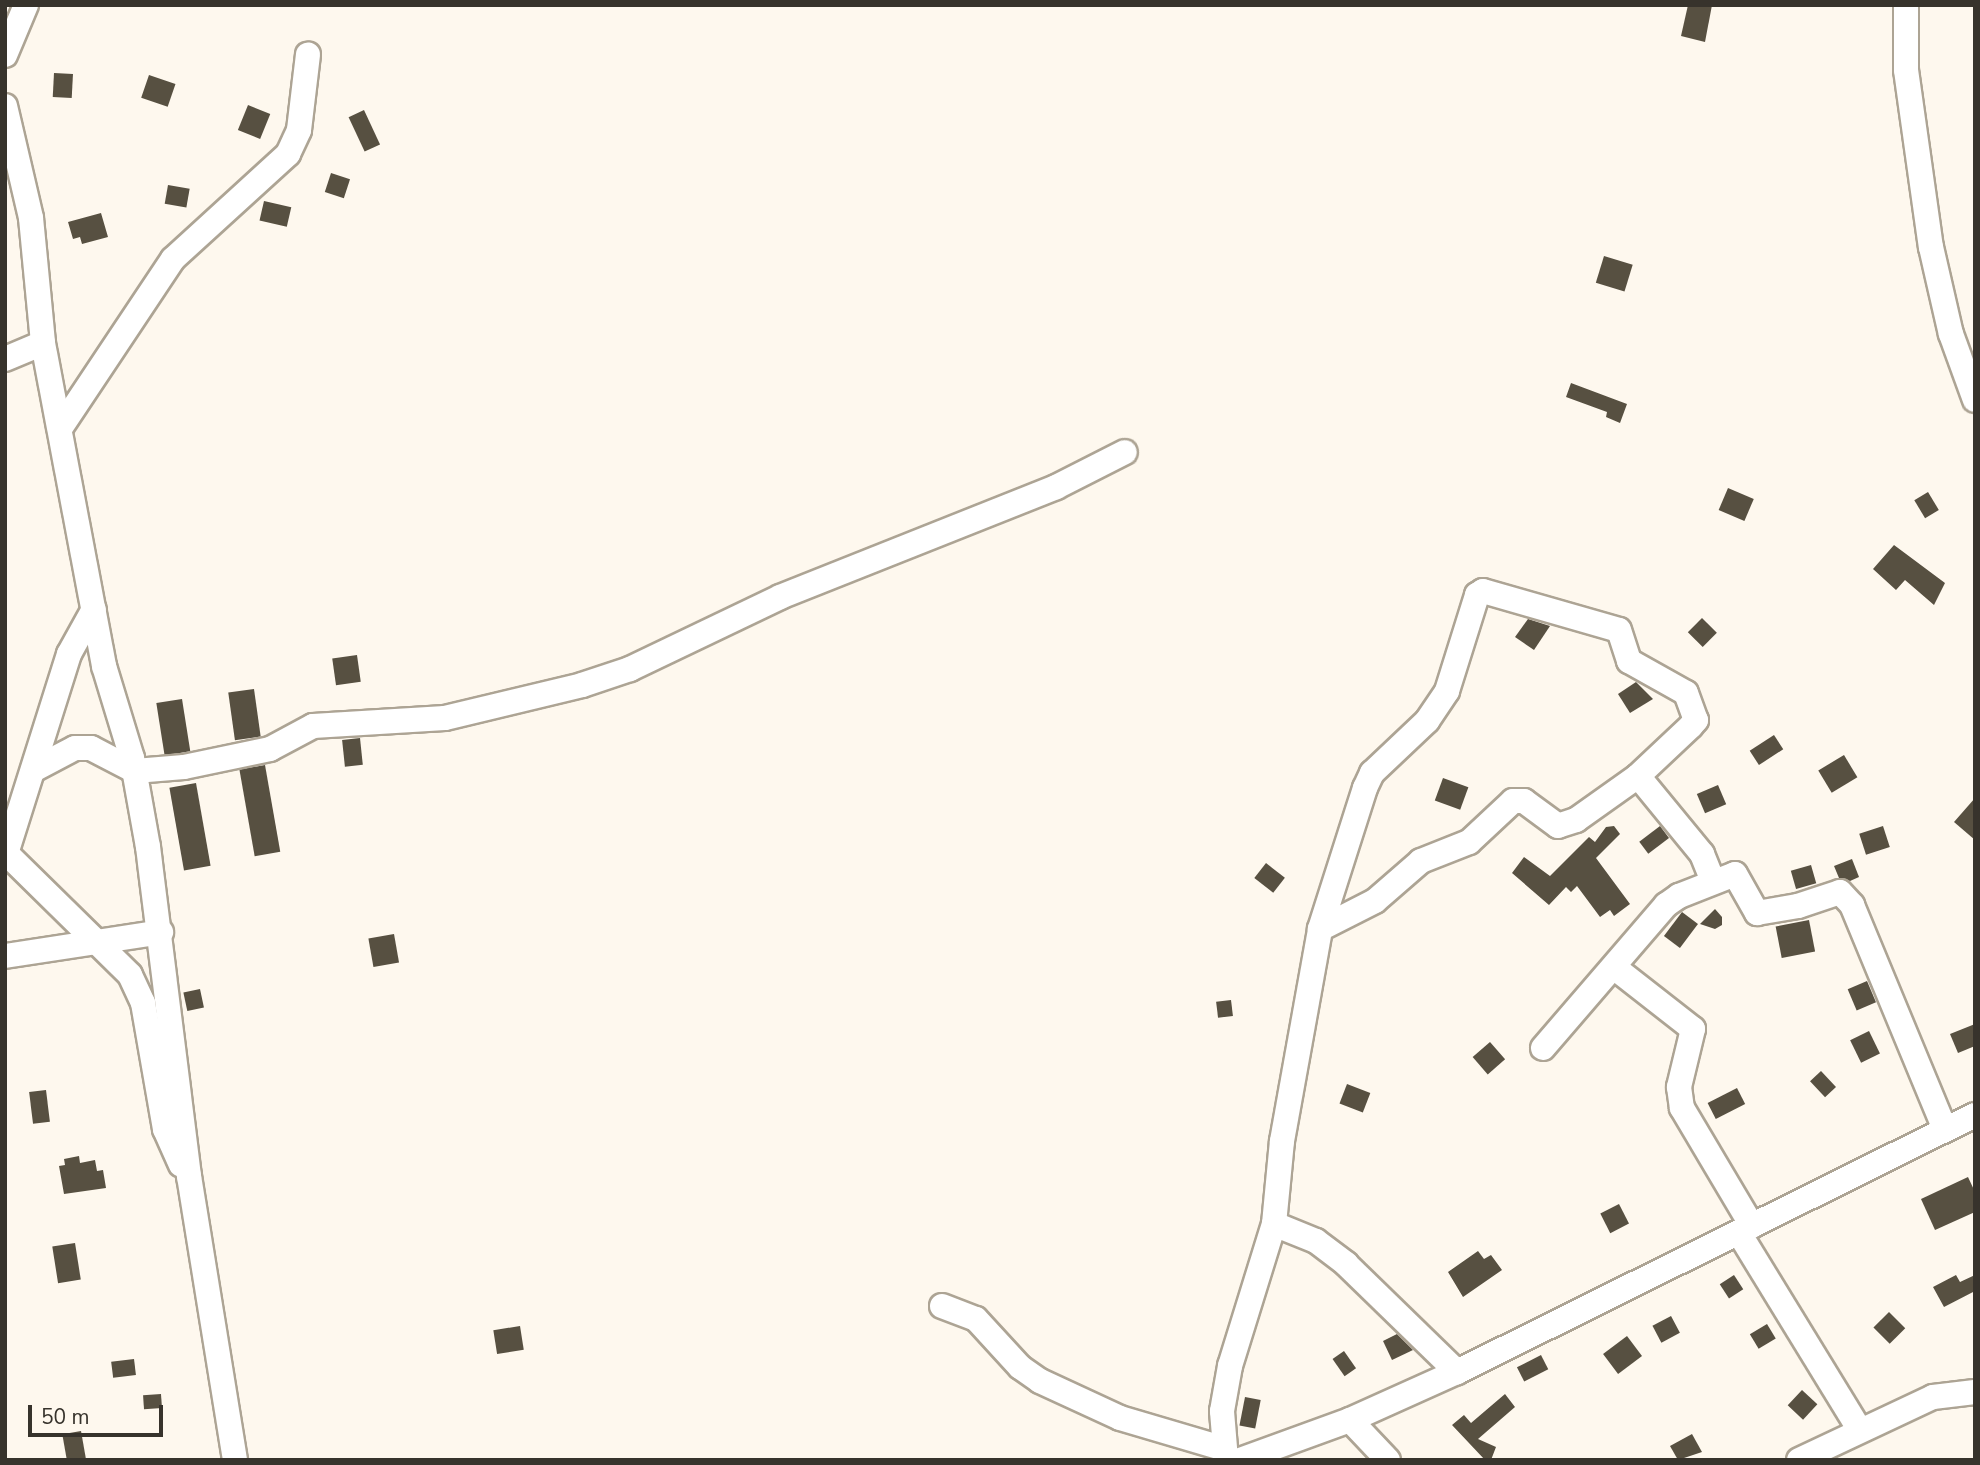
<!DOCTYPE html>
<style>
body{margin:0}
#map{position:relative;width:1980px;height:1465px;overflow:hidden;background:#fef8ee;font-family:"Nunito Sans",sans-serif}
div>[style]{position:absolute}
.building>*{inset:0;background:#575041;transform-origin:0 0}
.roads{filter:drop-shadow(2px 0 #ada494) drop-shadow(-2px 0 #ada494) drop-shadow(0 2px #ada494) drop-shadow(0 -2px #ada494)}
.minor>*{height:24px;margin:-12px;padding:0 12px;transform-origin:12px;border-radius:12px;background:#fff}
span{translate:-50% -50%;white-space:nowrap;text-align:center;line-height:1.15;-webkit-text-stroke:7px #fef8ee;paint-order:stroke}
.frame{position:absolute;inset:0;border:7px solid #37332c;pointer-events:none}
.scale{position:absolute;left:28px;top:1405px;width:135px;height:32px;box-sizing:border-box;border:4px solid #37332c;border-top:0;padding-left:9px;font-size:21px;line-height:24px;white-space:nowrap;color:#37332c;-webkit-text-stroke:5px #fef8ee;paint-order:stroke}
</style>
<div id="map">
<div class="building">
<div style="clip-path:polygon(1688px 5px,1712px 5px,1705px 42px,1681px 36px)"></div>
<div style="left:54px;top:73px;width:19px;height:24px;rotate:3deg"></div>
<div style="left:149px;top:75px;width:28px;height:24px;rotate:19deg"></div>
<div style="left:248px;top:105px;width:24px;height:27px;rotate:22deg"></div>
<div style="left:364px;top:110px;width:38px;height:17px;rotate:65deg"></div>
<div style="left:331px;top:173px;width:20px;height:20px;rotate:18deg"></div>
<div style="left:168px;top:185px;width:22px;height:19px;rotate:10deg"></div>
<div style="left:264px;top:201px;width:28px;height:20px;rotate:13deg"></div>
<div style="clip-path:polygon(101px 213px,108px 237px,82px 244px,80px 237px,73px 239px,68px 222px)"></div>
<div style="left:1604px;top:256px;width:30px;height:28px;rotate:17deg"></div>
<div style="clip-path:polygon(1571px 383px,1627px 404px,1620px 423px,1606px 417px,1607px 412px,1566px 397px)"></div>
<div style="left:1728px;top:488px;width:28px;height:24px;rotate:23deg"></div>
<div style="left:1928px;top:492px;width:21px;height:16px;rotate:59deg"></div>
<div style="clip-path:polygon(1894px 545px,1945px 583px,1934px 605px,1905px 580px,1896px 590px,1873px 569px)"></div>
<div style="left:1702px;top:618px;width:21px;height:20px;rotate:45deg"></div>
<div style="clip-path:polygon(1528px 619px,1550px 626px,1534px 650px,1515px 637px)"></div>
<div style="left:357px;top:655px;width:27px;height:25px;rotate:82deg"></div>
<div style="clip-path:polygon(1636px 682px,1653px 699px,1630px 713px,1618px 694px)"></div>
<div style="left:254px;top:689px;width:48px;height:26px;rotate:82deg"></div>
<div style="left:182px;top:699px;width:53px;height:26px;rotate:81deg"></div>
<div style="left:1774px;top:735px;width:17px;height:29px;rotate:57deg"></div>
<div style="left:360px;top:738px;width:27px;height:18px;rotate:84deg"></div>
<div style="left:1844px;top:755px;width:26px;height:30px;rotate:59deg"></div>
<div style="left:265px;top:765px;width:88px;height:26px;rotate:80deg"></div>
<div style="left:1443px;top:778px;width:27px;height:24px;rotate:20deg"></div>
<div style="left:196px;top:783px;width:84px;height:27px;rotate:80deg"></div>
<div style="left:1718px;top:785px;width:21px;height:23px;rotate:67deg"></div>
<div style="clip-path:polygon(1975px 798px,1975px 840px,1954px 822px)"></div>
<div style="clip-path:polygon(1614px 826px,1620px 834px,1596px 858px,1630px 904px,1614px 916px,1610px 910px,1600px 917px,1577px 886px,1571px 892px,1566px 887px,1549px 905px,1512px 873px,1524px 857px,1550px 876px,1589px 837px,1595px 842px,1606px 827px)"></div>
<div style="left:1660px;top:826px;width:15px;height:26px;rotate:53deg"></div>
<div style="left:1883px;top:826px;width:22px;height:25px;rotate:72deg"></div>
<div style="clip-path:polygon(1852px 859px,1859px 877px,1850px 881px,1839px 878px,1834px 866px)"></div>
<div style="left:1266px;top:863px;width:24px;height:19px;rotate:38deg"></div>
<div style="left:1811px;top:865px;width:19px;height:21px;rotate:74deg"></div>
<div style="clip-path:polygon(1715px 909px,1722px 917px,1722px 925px,1715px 929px,1700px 924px)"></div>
<div style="left:1682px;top:912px;width:20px;height:30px;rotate:37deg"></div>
<div style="left:1809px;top:920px;width:32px;height:34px;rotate:79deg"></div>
<div style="left:394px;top:934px;width:29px;height:26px;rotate:80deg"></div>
<div style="left:1867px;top:981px;width:23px;height:21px;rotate:67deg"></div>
<div style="left:200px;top:989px;width:19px;height:17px;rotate:78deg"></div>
<div style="left:1231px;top:1000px;width:16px;height:15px;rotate:83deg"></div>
<div style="clip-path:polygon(1975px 1024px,1975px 1046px,1958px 1053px,1950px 1034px)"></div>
<div style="left:1869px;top:1031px;width:25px;height:21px;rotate:64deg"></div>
<div style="left:1490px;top:1042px;width:23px;height:23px;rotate:49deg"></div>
<div style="left:1821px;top:1071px;width:22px;height:15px;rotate:47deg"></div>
<div style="left:1347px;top:1084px;width:25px;height:21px;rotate:21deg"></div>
<div style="left:1737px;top:1088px;width:18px;height:33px;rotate:63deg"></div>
<div style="left:46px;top:1090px;width:32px;height:17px;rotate:83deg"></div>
<div style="clip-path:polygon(79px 1156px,80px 1163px,95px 1160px,97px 1171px,103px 1170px,106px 1188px,64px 1194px,59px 1166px,65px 1165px,64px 1159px)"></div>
<div style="clip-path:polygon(1968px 1177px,1975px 1192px,1975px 1212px,1935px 1230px,1921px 1199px)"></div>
<div style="left:1619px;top:1204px;width:22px;height:21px;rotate:63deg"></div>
<div style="left:75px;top:1243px;width:37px;height:23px;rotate:81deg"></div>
<div style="clip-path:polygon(1478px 1251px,1484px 1259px,1491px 1255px,1502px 1270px,1463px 1297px,1448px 1272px)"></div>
<div style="left:1734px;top:1275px;width:17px;height:17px;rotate:57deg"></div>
<div style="clip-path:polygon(1956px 1275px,1960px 1282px,1975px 1275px,1975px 1291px,1944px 1307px,1933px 1287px)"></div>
<div style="left:1889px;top:1312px;width:23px;height:22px;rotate:45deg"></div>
<div style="left:1671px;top:1316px;width:19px;height:21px;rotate:62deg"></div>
<div style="left:1767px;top:1324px;width:17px;height:20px;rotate:59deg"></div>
<div style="left:520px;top:1326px;width:24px;height:27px;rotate:81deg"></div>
<div style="clip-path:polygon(1397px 1334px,1413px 1350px,1392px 1360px,1383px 1341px)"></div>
<div style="left:1627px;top:1336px;width:25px;height:30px;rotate:53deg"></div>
<div style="left:1344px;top:1351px;width:21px;height:14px;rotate:55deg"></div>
<div style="left:1541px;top:1355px;width:16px;height:27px;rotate:63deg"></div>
<div style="left:134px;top:1359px;width:16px;height:23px;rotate:83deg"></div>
<div style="left:1802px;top:1390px;width:21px;height:21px;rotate:43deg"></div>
<div style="left:161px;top:1394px;width:14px;height:18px;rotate:86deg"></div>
<div style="clip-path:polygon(1505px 1394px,1515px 1407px,1478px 1439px,1496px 1447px,1491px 1460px,1485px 1460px,1452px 1425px,1464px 1415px,1471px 1423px)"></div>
<div style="left:1245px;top:1397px;width:16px;height:29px;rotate:11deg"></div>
<div style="left:81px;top:1431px;width:29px;height:19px;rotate:80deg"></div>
<div style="clip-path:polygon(1692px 1434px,1702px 1452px,1678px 1460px,1670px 1446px)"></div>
</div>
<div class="roads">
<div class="minor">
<div style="left:1906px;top:5px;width:65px;rotate:90deg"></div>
<div style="left:1906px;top:70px;width:179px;rotate:82deg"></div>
<div style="left:1931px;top:247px;width:89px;rotate:77.1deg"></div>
<div style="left:1951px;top:334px;width:70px;rotate:70deg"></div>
<div style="left:5px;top:55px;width:54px;rotate:-67.2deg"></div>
<div style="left:5px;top:106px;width:115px;rotate:76.9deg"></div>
<div style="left:31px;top:218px;width:126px;rotate:84.5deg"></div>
<div style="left:43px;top:343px;width:329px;rotate:79.3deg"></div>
<div style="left:104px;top:666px;width:96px;rotate:73.1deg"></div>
<div style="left:132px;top:758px;width:90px;rotate:79.8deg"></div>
<div style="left:148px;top:847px;width:332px;rotate:82.9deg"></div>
<div style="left:189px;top:1176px;width:288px;rotate:80.8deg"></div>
<div style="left:5px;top:359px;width:41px;rotate:-22.8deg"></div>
<div style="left:61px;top:427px;width:202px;rotate:-56.3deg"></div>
<div style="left:173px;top:259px;width:156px;rotate:-42.4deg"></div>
<div style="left:288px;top:154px;width:26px;rotate:-65deg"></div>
<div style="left:299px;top:130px;width:76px;rotate:-83.2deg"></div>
<div style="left:33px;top:770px;width:47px;rotate:-27.6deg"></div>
<div style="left:75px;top:748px;width:16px"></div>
<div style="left:91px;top:748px;width:50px;rotate:27.6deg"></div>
<div style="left:135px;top:771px;width:49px;rotate:-4.7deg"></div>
<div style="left:184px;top:767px;width:88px;rotate:-11.8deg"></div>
<div style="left:270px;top:749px;width:49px;rotate:-28.1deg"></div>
<div style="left:313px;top:726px;width:132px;rotate:-3.5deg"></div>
<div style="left:445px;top:718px;width:141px;rotate:-13.5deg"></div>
<div style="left:582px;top:685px;width:51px;rotate:-18.4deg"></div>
<div style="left:630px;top:669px;width:166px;rotate:-25.6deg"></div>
<div style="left:780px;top:597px;width:297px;rotate:-21.7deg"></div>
<div style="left:1056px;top:487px;width:77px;rotate:-26.9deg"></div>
<div style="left:1638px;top:776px;width:101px;rotate:50.6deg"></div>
<div style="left:1702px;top:854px;width:29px;rotate:68deg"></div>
<div style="left:5px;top:852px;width:175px;rotate:44.5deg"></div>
<div style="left:130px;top:975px;width:31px;rotate:65deg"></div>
<div style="left:143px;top:1003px;width:128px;rotate:80.1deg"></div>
<div style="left:165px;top:1129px;width:39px;rotate:66deg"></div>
<div style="left:5px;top:857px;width:213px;rotate:-72.5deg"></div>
<div style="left:69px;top:654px;width:51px;rotate:-60.9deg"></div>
<div style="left:5px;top:956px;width:158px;rotate:-8.7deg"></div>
<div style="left:1615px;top:968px;width:99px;rotate:38deg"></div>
<div style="left:1693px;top:1029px;width:60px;rotate:103.6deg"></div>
<div style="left:1679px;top:1087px;width:21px;rotate:82deg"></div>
<div style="left:1682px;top:1108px;width:137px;rotate:59.3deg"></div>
<div style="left:1543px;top:1048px;width:189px;rotate:-49.3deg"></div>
<div style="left:1666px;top:905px;width:16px;rotate:-35deg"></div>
<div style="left:1679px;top:896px;width:60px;rotate:-21.4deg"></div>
<div style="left:1735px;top:874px;width:45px;rotate:60.6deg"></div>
<div style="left:1757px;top:913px;width:42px;rotate:-9.7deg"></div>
<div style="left:1798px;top:906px;width:44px;rotate:-18.4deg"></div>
<div style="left:1840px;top:892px;width:18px;rotate:47deg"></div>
<div style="left:1852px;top:905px;width:243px;rotate:67.5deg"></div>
<div style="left:1274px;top:1224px;width:45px;rotate:22deg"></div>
<div style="left:1316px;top:1241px;width:38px;rotate:37deg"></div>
<div style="left:1346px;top:1264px;width:155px;rotate:44.2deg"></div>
<div style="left:1739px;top:1233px;width:230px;rotate:58.5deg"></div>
<div style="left:942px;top:1306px;width:36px;rotate:21deg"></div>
<div style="left:976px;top:1319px;width:65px;rotate:47.5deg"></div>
<div style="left:1020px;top:1367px;width:24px;rotate:35deg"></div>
<div style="left:1040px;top:1381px;width:88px;rotate:24.8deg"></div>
<div style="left:1120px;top:1418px;width:106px;rotate:16.4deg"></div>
<div style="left:1350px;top:1420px;width:55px;rotate:46.5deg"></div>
<div style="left:1226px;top:1460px;width:49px;rotate:-94.7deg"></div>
<div style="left:1222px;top:1411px;width:46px;rotate:-79.9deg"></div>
<div style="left:1230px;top:1366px;width:149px;rotate:-72.8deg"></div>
<div style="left:1274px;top:1224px;width:83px;rotate:-84.5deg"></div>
<div style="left:1282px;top:1141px;width:215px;rotate:-79.8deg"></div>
<div style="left:1320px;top:929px;width:148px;rotate:-72.3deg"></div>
<div style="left:1365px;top:788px;width:17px;rotate:-65deg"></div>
<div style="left:1372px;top:773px;width:76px;rotate:-43.4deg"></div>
<div style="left:1427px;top:721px;width:36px;rotate:-56deg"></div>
<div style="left:1447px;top:691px;width:101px;rotate:-72.6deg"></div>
<div style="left:1477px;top:595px;width:7px;rotate:-34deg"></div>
<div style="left:1483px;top:591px;width:141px;rotate:16deg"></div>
<div style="left:1619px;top:630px;width:33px;rotate:72deg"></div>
<div style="left:1629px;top:661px;width:65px;rotate:29.3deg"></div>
<div style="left:1686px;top:693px;width:29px;rotate:70deg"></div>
<div style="left:1696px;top:720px;width:8px;rotate:130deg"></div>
<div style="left:1691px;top:726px;width:73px;rotate:136.7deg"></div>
<div style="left:1638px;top:776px;width:76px;rotate:144.6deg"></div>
<div style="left:1576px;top:820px;width:19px;rotate:162deg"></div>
<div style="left:1558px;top:826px;width:42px;rotate:-143.7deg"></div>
<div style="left:1524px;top:801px;width:11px;rotate:180deg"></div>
<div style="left:1513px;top:801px;width:60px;rotate:137deg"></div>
<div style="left:1469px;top:842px;width:52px;rotate:158.4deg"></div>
<div style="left:1421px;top:861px;width:61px;rotate:139deg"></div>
<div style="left:1375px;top:901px;width:62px;rotate:153deg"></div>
<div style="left:1240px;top:1460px;width:117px;rotate:-20deg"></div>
<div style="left:1350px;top:1420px;width:117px;rotate:-24.2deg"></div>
<div style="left:1457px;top:1372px;width:578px;rotate:-26.39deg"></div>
<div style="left:1799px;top:1460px;width:148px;rotate:-25.2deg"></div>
<div style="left:1933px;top:1397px;width:42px;rotate:-6.8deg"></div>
</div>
</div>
<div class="frame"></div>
<div class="scale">50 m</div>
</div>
